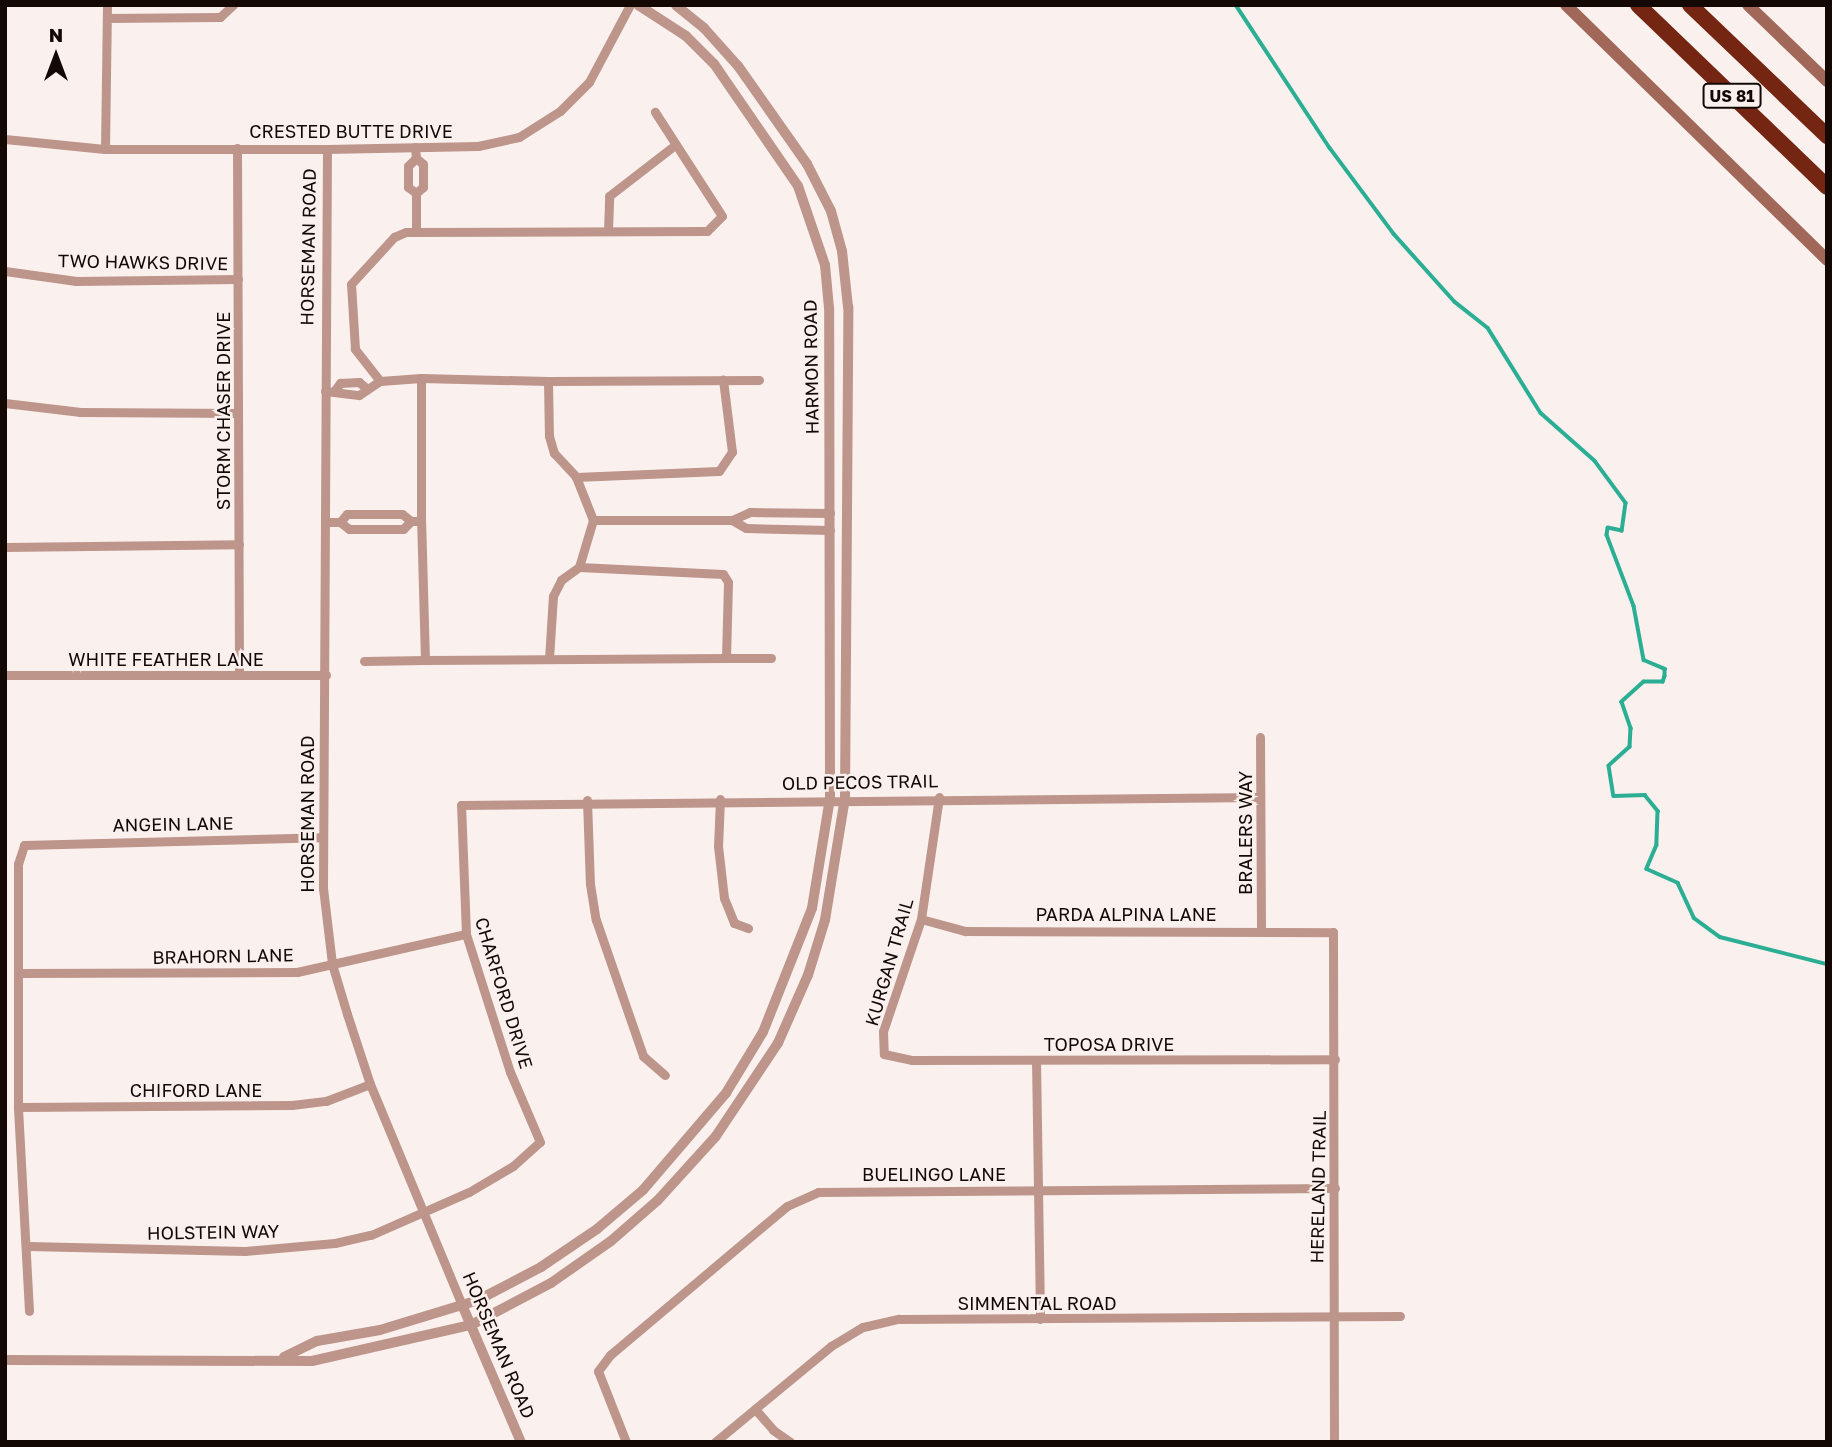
<!DOCTYPE html>
<style>
body{margin:0}
#map{position:relative;width:1832px;height:1447px;overflow:hidden;background:#faf1ef;font-family:"Golos Text",sans-serif}
div>[style]{position:absolute}
.stream>*{height:3.5px;margin:-1.75px;padding:0 1.75px;transform-origin:1.75px;border-radius:1.75px;background:#2bae94}
.minor>*{height:9px;margin:-4.5px;padding:0 4.5px;transform-origin:4.5px;border-radius:4.5px;background:#be958a}
.tertiary>*{height:10px;margin:-5px;padding:0 5px;transform-origin:5px;border-radius:5px;background:#be958a}
.secondary>*{height:12px;margin:-6px;padding:0 6px;transform-origin:6px;border-radius:6px;background:#a16758}
.motorway>*{height:16px;margin:-8px;padding:0 8px;transform-origin:8px;border-radius:8px;background:#752612}
span{translate:-50% -50%;white-space:nowrap;text-align:center;line-height:1.15;-webkit-text-stroke:5px #faf1ef;paint-order:stroke}
.shield-label span{padding:2px 5px;background:#faf1ef;border:2px solid;border-radius:5px;-webkit-text-stroke-width:0}
.shield-label{font-size:16px;color:#140805;font-weight:700}
.street-label{font-size:18px;color:#140805}
.frame{position:absolute;inset:0;border:7px solid #140805;pointer-events:none}
.north{position:absolute;left:21px;top:21px;width:70px;height:70px;-webkit-text-stroke:5px #faf1ef;paint-order:stroke;rotate:0deg;font-size:19px;font-weight:700;line-height:28px;text-align:center;color:#140805}
.north::after{content:'';display:block;margin:auto;width:24px;height:32px;background:#140805;clip-path:polygon(50% 0,100% 100%,50% 72%,0 100%)}
</style>
<div id="map">
<div class="stream">
<div style="left:1236px;top:5px;width:171px;rotate:56.7deg"></div>
<div style="left:1330px;top:148px;width:107px;rotate:53.3deg"></div>
<div style="left:1394px;top:234px;width:91px;rotate:48.1deg"></div>
<div style="left:1455px;top:302px;width:42px;rotate:38.2deg"></div>
<div style="left:1488px;top:328px;width:100px;rotate:58.1deg"></div>
<div style="left:1541px;top:413px;width:72px;rotate:41.6deg"></div>
<div style="left:1595px;top:461px;width:52px;rotate:53.6deg"></div>
<div style="left:1626px;top:503px;width:28px;rotate:98deg"></div>
<div style="left:1622px;top:531px;width:14px;rotate:-168deg"></div>
<div style="left:1608px;top:528px;width:7px;rotate:98deg"></div>
<div style="left:1607px;top:535px;width:76px;rotate:69.2deg"></div>
<div style="left:1634px;top:606px;width:55px;rotate:79.5deg"></div>
<div style="left:1644px;top:660px;width:23px;rotate:23deg"></div>
<div style="left:1665px;top:669px;width:7px;rotate:90deg"></div>
<div style="left:1665px;top:676px;width:6px;rotate:108deg"></div>
<div style="left:1663px;top:682px;width:19px;rotate:180deg"></div>
<div style="left:1644px;top:682px;width:30px;rotate:138deg"></div>
<div style="left:1622px;top:702px;width:28px;rotate:71deg"></div>
<div style="left:1631px;top:728px;width:19px;rotate:93deg"></div>
<div style="left:1630px;top:747px;width:28px;rotate:138deg"></div>
<div style="left:1609px;top:766px;width:30px;rotate:81deg"></div>
<div style="left:1614px;top:796px;width:31px;rotate:-2deg"></div>
<div style="left:1645px;top:795px;width:21px;rotate:51deg"></div>
<div style="left:1658px;top:811px;width:34px;rotate:92deg"></div>
<div style="left:1657px;top:845px;width:26px;rotate:113deg"></div>
<div style="left:1647px;top:869px;width:34px;rotate:24deg"></div>
<div style="left:1678px;top:883px;width:38px;rotate:65deg"></div>
<div style="left:1694px;top:918px;width:32px;rotate:36deg"></div>
<div style="left:1720px;top:937px;width:110px;rotate:14.2deg"></div>
</div>
<div class="minor">
<div style="left:107px;top:18px;width:113px;rotate:-0.5deg"></div>
<div style="left:220px;top:17px;width:18px;rotate:-43deg"></div>
<div style="left:5px;top:139px;width:100px;rotate:5.7deg"></div>
<div style="left:105px;top:149px;width:222px"></div>
<div style="left:327px;top:149px;width:151px;rotate:-1.1deg"></div>
<div style="left:478px;top:146px;width:42px;rotate:-12.4deg"></div>
<div style="left:519px;top:137px;width:49px;rotate:-32.4deg"></div>
<div style="left:560px;top:111px;width:41px;rotate:-45deg"></div>
<div style="left:589px;top:82px;width:87px;rotate:-62deg"></div>
<div style="left:415px;top:147px;width:11px;rotate:85deg"></div>
<div style="left:416px;top:158px;width:9px;rotate:41deg"></div>
<div style="left:423px;top:164px;width:23px;rotate:90deg"></div>
<div style="left:423px;top:187px;width:9px;rotate:139deg"></div>
<div style="left:416px;top:193px;width:39px;rotate:90deg"></div>
<div style="left:237px;top:148px;width:526px;rotate:89.78deg"></div>
<div style="left:105px;top:149px;width:144px;rotate:-89.2deg"></div>
<div style="left:327px;top:149px;width:739px;rotate:90.31deg"></div>
<div style="left:323px;top:888px;width:77px;rotate:83.2deg"></div>
<div style="left:332px;top:964px;width:52px;rotate:73.3deg"></div>
<div style="left:347px;top:1014px;width:74px;rotate:71.8deg"></div>
<div style="left:370px;top:1084px;width:242px;rotate:67.4deg"></div>
<div style="left:416px;top:158px;width:11px;rotate:135deg"></div>
<div style="left:408px;top:166px;width:21px;rotate:90deg"></div>
<div style="left:408px;top:187px;width:10px;rotate:37deg"></div>
<div style="left:608px;top:231px;width:35px;rotate:-88deg"></div>
<div style="left:609px;top:196px;width:83px;rotate:-37.7deg"></div>
<div style="left:5px;top:271px;width:72px;rotate:8deg"></div>
<div style="left:76px;top:281px;width:162px;rotate:-0.7deg"></div>
<div style="left:421px;top:378px;width:143px;rotate:90deg"></div>
<div style="left:380px;top:381px;width:41px;rotate:-128deg"></div>
<div style="left:355px;top:349px;width:65px;rotate:-93.5deg"></div>
<div style="left:351px;top:284px;width:64px;rotate:-47.5deg"></div>
<div style="left:394px;top:237px;width:13px;rotate:-23deg"></div>
<div style="left:406px;top:232px;width:301px;rotate:-0.2deg"></div>
<div style="left:707px;top:231px;width:21px;rotate:-45deg"></div>
<div style="left:722px;top:216px;width:124px;rotate:-122.8deg"></div>
<div style="left:548px;top:381px;width:211px;rotate:-0.3deg"></div>
<div style="left:335px;top:390px;width:9px;rotate:-54deg"></div>
<div style="left:340px;top:383px;width:19px;rotate:-3deg"></div>
<div style="left:359px;top:382px;width:9px;rotate:41deg"></div>
<div style="left:325px;top:391px;width:34px;rotate:7deg"></div>
<div style="left:359px;top:395px;width:25px;rotate:-34deg"></div>
<div style="left:380px;top:381px;width:41px;rotate:-4.2deg"></div>
<div style="left:421px;top:378px;width:127px;rotate:1.4deg"></div>
<div style="left:548px;top:381px;width:55px;rotate:89deg"></div>
<div style="left:549px;top:436px;width:18px;rotate:74deg"></div>
<div style="left:554px;top:453px;width:33px;rotate:47deg"></div>
<div style="left:576px;top:477px;width:46px;rotate:68.4deg"></div>
<div style="left:593px;top:520px;width:49px;rotate:106.6deg"></div>
<div style="left:579px;top:567px;width:144px;rotate:2.8deg"></div>
<div style="left:723px;top:574px;width:9px;rotate:58deg"></div>
<div style="left:728px;top:582px;width:76px;rotate:91.5deg"></div>
<div style="left:726px;top:658px;width:301px;rotate:179.6deg"></div>
<div style="left:425px;top:660px;width:139px;rotate:-91.6deg"></div>
<div style="left:421px;top:521px;width:10px;rotate:180deg"></div>
<div style="left:411px;top:521px;width:11px;rotate:-142deg"></div>
<div style="left:402px;top:514px;width:55px;rotate:180deg"></div>
<div style="left:347px;top:514px;width:11px;rotate:131deg"></div>
<div style="left:5px;top:403px;width:76px;rotate:6.8deg"></div>
<div style="left:80px;top:412px;width:158px;rotate:0.4deg"></div>
<div style="left:576px;top:477px;width:143px;rotate:-2.4deg"></div>
<div style="left:719px;top:471px;width:23px;rotate:-56deg"></div>
<div style="left:732px;top:452px;width:73px;rotate:-97.1deg"></div>
<div style="left:593px;top:520px;width:139px"></div>
<div style="left:732px;top:520px;width:20px;rotate:-24deg"></div>
<div style="left:750px;top:512px;width:80px;rotate:0.7deg"></div>
<div style="left:732px;top:520px;width:16px;rotate:30deg"></div>
<div style="left:746px;top:528px;width:84px;rotate:1.4deg"></div>
<div style="left:325px;top:522px;width:15px"></div>
<div style="left:340px;top:522px;width:11px;rotate:38deg"></div>
<div style="left:349px;top:529px;width:54px"></div>
<div style="left:403px;top:529px;width:11px;rotate:-45deg"></div>
<div style="left:5px;top:547px;width:234px;rotate:-0.7deg"></div>
<div style="left:726px;top:658px;width:45px"></div>
<div style="left:549px;top:659px;width:63px;rotate:-86.4deg"></div>
<div style="left:553px;top:596px;width:18px;rotate:-63deg"></div>
<div style="left:561px;top:580px;width:22px;rotate:-36deg"></div>
<div style="left:364px;top:661px;width:61px;rotate:-0.9deg"></div>
<div style="left:5px;top:675px;width:321px"></div>
<div style="left:1260px;top:737px;width:192px;rotate:89.7deg"></div>
<div style="left:939px;top:797px;width:123px;rotate:98.4deg"></div>
<div style="left:921px;top:919px;width:118px;rotate:108.7deg"></div>
<div style="left:883px;top:1031px;width:23px;rotate:88deg"></div>
<div style="left:884px;top:1054px;width:29px;rotate:12deg"></div>
<div style="left:912px;top:1060px;width:423px;rotate:-0.1deg"></div>
<div style="left:720px;top:799px;width:47px;rotate:92.4deg"></div>
<div style="left:718px;top:846px;width:52px;rotate:83.4deg"></div>
<div style="left:724px;top:898px;width:27px;rotate:68deg"></div>
<div style="left:734px;top:923px;width:15px;rotate:20deg"></div>
<div style="left:587px;top:800px;width:84px;rotate:88deg"></div>
<div style="left:590px;top:884px;width:36px;rotate:81deg"></div>
<div style="left:596px;top:920px;width:144px;rotate:70.9deg"></div>
<div style="left:643px;top:1056px;width:29px;rotate:41deg"></div>
<div style="left:921px;top:919px;width:46px;rotate:15.3deg"></div>
<div style="left:965px;top:931px;width:368px;rotate:0.2deg"></div>
<div style="left:1333px;top:932px;width:510px;rotate:89.89deg"></div>
<div style="left:19px;top:973px;width:278px;rotate:-0.2deg"></div>
<div style="left:297px;top:972px;width:173px;rotate:-12.7deg"></div>
<div style="left:1036px;top:1060px;width:259px;rotate:89.1deg"></div>
<div style="left:18px;top:1107px;width:274px;rotate:-0.4deg"></div>
<div style="left:292px;top:1105px;width:34px;rotate:-7deg"></div>
<div style="left:326px;top:1101px;width:47px;rotate:-21.1deg"></div>
<div style="left:28px;top:1246px;width:217px;rotate:1.3deg"></div>
<div style="left:245px;top:1251px;width:90px;rotate:-5.1deg"></div>
<div style="left:335px;top:1243px;width:37px;rotate:-13deg"></div>
<div style="left:371px;top:1235px;width:107px;rotate:-23.7deg"></div>
<div style="left:469px;top:1192px;width:51px;rotate:-30.6deg"></div>
<div style="left:513px;top:1166px;width:36px;rotate:-42deg"></div>
<div style="left:540px;top:1142px;width:76px;rotate:-113.2deg"></div>
<div style="left:510px;top:1072px;width:145px;rotate:-107.7deg"></div>
<div style="left:466px;top:934px;width:129px;rotate:-92.2deg"></div>
<div style="left:461px;top:805px;width:799px;rotate:-0.57deg"></div>
<div style="left:29px;top:1311px;width:204px;rotate:-93.1deg"></div>
<div style="left:18px;top:1107px;width:243px;rotate:-90deg"></div>
<div style="left:18px;top:864px;width:20px;rotate:-72deg"></div>
<div style="left:24px;top:845px;width:298px;rotate:-1.5deg"></div>
<div style="left:755px;top:1409px;width:28px;rotate:49deg"></div>
<div style="left:773px;top:1430px;width:21px;rotate:35deg"></div>
<div style="left:626px;top:1442px;width:76px;rotate:-111.5deg"></div>
<div style="left:598px;top:1371px;width:20px;rotate:-53deg"></div>
<div style="left:610px;top:1355px;width:231px;rotate:-40.1deg"></div>
<div style="left:787px;top:1206px;width:34px;rotate:-24deg"></div>
<div style="left:818px;top:1192px;width:517px;rotate:-0.44deg"></div>
<div style="left:715px;top:1442px;width:151px;rotate:-39.6deg"></div>
<div style="left:831px;top:1346px;width:37px;rotate:-31deg"></div>
<div style="left:863px;top:1327px;width:37px;rotate:-13deg"></div>
<div style="left:899px;top:1319px;width:501px;rotate:-0.34deg"></div>
</div>
<div class="tertiary">
<div style="left:463px;top:1307px;width:147px;rotate:66.8deg"></div>
<div style="left:284px;top:1357px;width:37px;rotate:-26deg"></div>
<div style="left:317px;top:1341px;width:64px;rotate:-9.9deg"></div>
<div style="left:380px;top:1330px;width:102px;rotate:-17deg"></div>
<div style="left:478px;top:1300px;width:71px;rotate:-27.6deg"></div>
<div style="left:541px;top:1267px;width:68px;rotate:-34.2deg"></div>
<div style="left:597px;top:1229px;width:60px;rotate:-40.3deg"></div>
<div style="left:643px;top:1190px;width:128px;rotate:-49.4deg"></div>
<div style="left:726px;top:1093px;width:71px;rotate:-58.8deg"></div>
<div style="left:763px;top:1032px;width:133px;rotate:-68.4deg"></div>
<div style="left:812px;top:908px;width:111px;rotate:-80.7deg"></div>
<div style="left:830px;top:798px;width:490px;rotate:-90.1deg"></div>
<div style="left:829px;top:308px;width:43px;rotate:-95.3deg"></div>
<div style="left:825px;top:265px;width:83px;rotate:-108.9deg"></div>
<div style="left:798px;top:186px;width:148px;rotate:-124.5deg"></div>
<div style="left:714px;top:64px;width:40px;rotate:-135deg"></div>
<div style="left:686px;top:36px;width:57px;rotate:-147.1deg"></div>
<div style="left:5px;top:1360px;width:307px;rotate:0.2deg"></div>
<div style="left:312px;top:1361px;width:163px;rotate:-12.8deg"></div>
<div style="left:471px;top:1325px;width:90px;rotate:-27.7deg"></div>
<div style="left:551px;top:1283px;width:73px;rotate:-35deg"></div>
<div style="left:611px;top:1241px;width:62px;rotate:-41.1deg"></div>
<div style="left:658px;top:1200px;width:86px;rotate:-47.8deg"></div>
<div style="left:716px;top:1136px;width:112px;rotate:-56.3deg"></div>
<div style="left:778px;top:1043px;width:74px;rotate:-66.2deg"></div>
<div style="left:808px;top:975px;width:58px;rotate:-72.8deg"></div>
<div style="left:825px;top:920px;width:124px;rotate:-80.7deg"></div>
<div style="left:845px;top:798px;width:491px;rotate:-89.6deg"></div>
<div style="left:848px;top:307px;width:56px;rotate:-96.1deg"></div>
<div style="left:842px;top:251px;width:41px;rotate:-105.4deg"></div>
<div style="left:831px;top:211px;width:53px;rotate:-117.1deg"></div>
<div style="left:807px;top:164px;width:120px;rotate:-125.1deg"></div>
<div style="left:738px;top:66px;width:51px;rotate:-131.8deg"></div>
<div style="left:704px;top:28px;width:36px;rotate:-141deg"></div>
</div>
<div class="secondary">
<div style="left:1566px;top:5px;width:365px;rotate:44.3deg"></div>
<div style="left:1748px;top:5px;width:110px;rotate:43.9deg"></div>
</div>
<div class="motorway">
<div style="left:1638px;top:5px;width:262px;rotate:43.9deg"></div>
<div style="left:1690px;top:5px;width:190px;rotate:43.7deg"></div>
</div>
<div class="shield-label">
<span style="left:1732px;top:96px">US 81</span>
</div>
<div class="street-label">
<span style="left:351px;top:131px">CRESTED BUTTE DRIVE</span>
<span style="left:308px;top:247px;rotate:-89deg">HORSEMAN ROAD</span>
<span style="left:143px;top:262px;rotate:1deg">TWO HAWKS DRIVE</span>
<span style="left:811px;top:367px;rotate:-91deg">HARMON ROAD</span>
<span style="left:223px;top:411px;rotate:-90deg">STORM CHASER DRIVE</span>
<span style="left:166px;top:659px">WHITE FEATHER LANE</span>
<span style="left:860px;top:782px;rotate:-1deg">OLD PECOS TRAIL</span>
<span style="left:307px;top:814px;rotate:-90deg">HORSEMAN ROAD</span>
<span style="left:173px;top:824px;rotate:-1deg">ANGEIN LANE</span>
<span style="left:1245px;top:833px;rotate:-90deg">BRALERS WAY</span>
<span style="left:1126px;top:914px">PARDA ALPINA LANE</span>
<span style="left:223px;top:956px;rotate:-1deg">BRAHORN LANE</span>
<span style="left:889px;top:962px;rotate:-74deg">KURGAN TRAIL</span>
<span style="left:504px;top:993px;rotate:73deg">CHARFORD DRIVE</span>
<span style="left:1109px;top:1044px">TOPOSA DRIVE</span>
<span style="left:196px;top:1090px">CHIFORD LANE</span>
<span style="left:934px;top:1174px">BUELINGO LANE</span>
<span style="left:1318px;top:1187px;rotate:-89deg">HERELAND TRAIL</span>
<span style="left:213px;top:1232px;rotate:-1deg">HOLSTEIN WAY</span>
<span style="left:1037px;top:1303px">SIMMENTAL ROAD</span>
<span style="left:499px;top:1345px;rotate:67deg">HORSEMAN ROAD</span>
</div>
<div class="frame"></div>
<div class="north">N</div>
</div>
